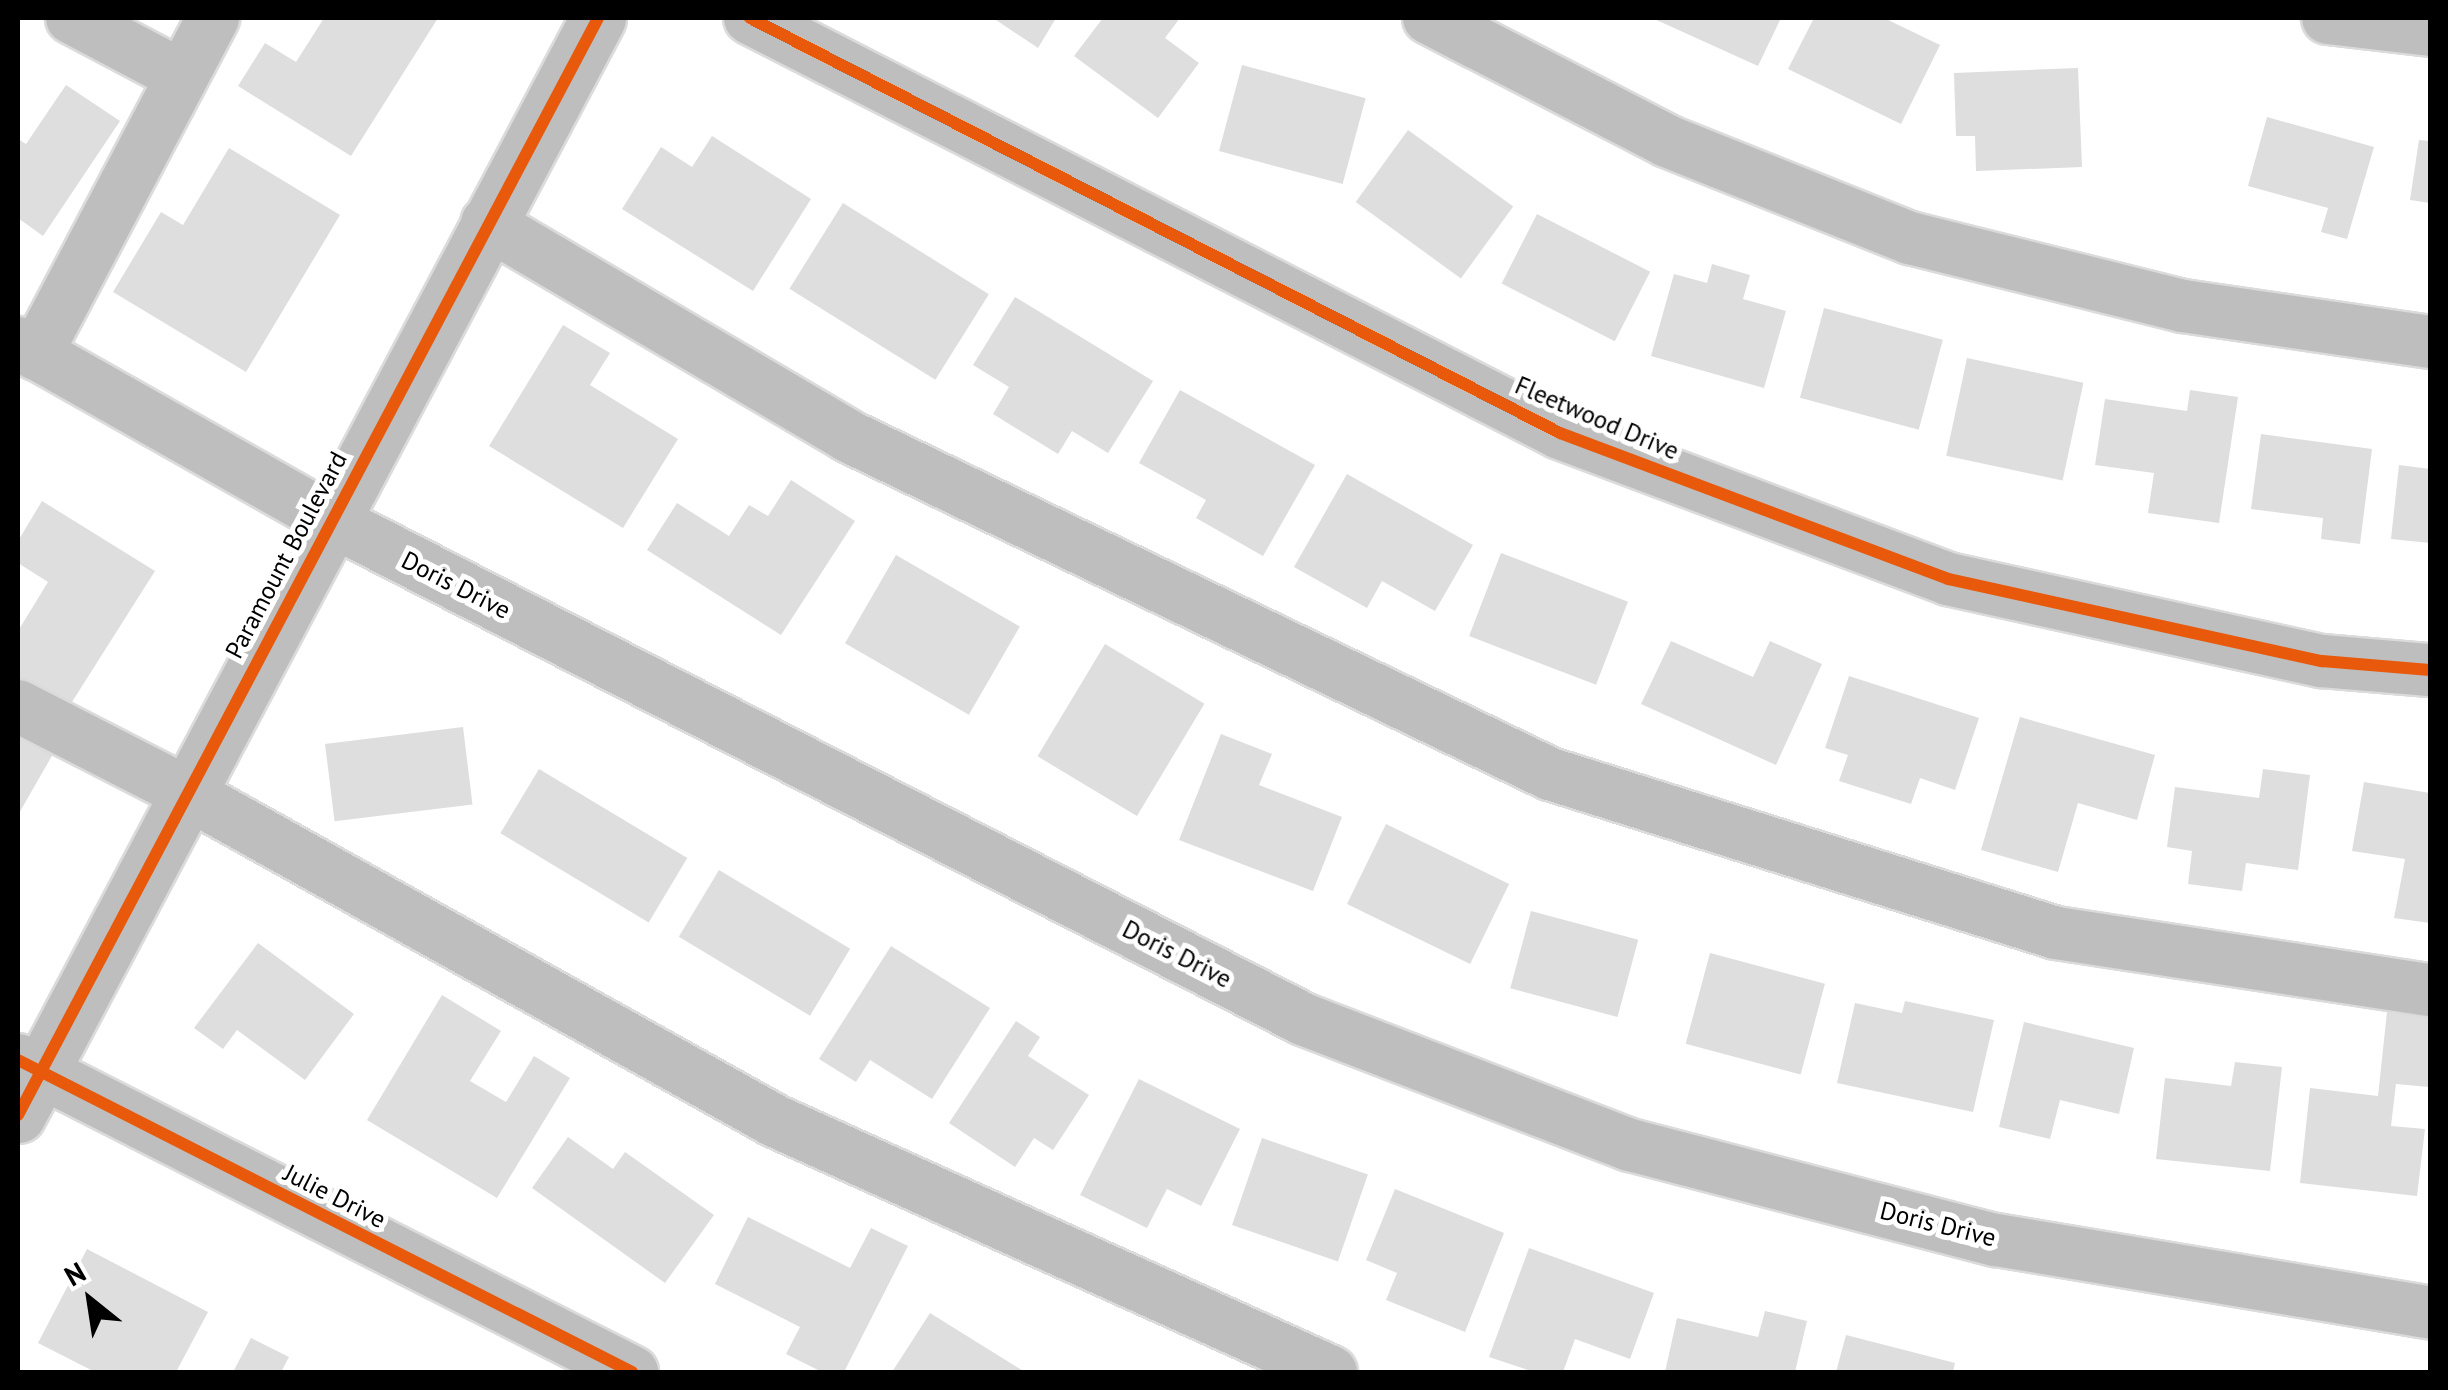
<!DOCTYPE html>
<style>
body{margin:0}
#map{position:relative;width:2448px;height:1390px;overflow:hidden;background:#fff;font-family:"PT Sans",sans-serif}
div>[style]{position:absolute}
.building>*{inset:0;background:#dedede;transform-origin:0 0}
.roads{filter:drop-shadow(2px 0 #dbdbdb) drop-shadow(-2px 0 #dbdbdb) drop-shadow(0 2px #dbdbdb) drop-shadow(0 -2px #dbdbdb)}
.minor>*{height:52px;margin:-26px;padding:0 26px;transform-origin:26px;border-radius:26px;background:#bebebe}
.major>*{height:55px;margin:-27.5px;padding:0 27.5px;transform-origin:27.5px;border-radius:27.5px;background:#bebebe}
.cycleway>*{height:12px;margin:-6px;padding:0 6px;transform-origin:6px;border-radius:6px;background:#e8590c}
span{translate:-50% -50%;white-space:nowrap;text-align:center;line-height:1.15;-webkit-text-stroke:10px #fff;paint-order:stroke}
.street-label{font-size:25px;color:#000}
.frame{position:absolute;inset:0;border:20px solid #000;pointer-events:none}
.north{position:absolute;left:40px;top:1250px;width:100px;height:100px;-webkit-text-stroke:8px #fff;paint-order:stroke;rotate:330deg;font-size:28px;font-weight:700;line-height:40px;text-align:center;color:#000}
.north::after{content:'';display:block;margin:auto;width:35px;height:45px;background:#000;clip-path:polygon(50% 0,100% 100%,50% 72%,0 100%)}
</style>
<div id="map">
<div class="building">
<div style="clip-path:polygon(324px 18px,438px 18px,351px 156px,238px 86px,265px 43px,296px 62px)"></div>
<div style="clip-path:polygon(993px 18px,1056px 18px,1038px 48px)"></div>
<div style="clip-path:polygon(1103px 18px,1180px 18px,1165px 38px,1199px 63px,1158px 118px,1074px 56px)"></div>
<div style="clip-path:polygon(1652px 18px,1781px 18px,1758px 66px)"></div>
<div style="clip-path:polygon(1814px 18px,1884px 18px,1940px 45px,1901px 124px,1788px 69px)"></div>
<div style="left:1242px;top:65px;width:128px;height:89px;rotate:15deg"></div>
<div style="clip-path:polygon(2078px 68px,2082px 167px,1976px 171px,1975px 136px,1956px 136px,1954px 73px)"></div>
<div style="clip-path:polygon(66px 85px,120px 121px,43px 236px,18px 218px,18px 139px,26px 144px)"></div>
<div style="clip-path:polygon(2267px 117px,2374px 147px,2347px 239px,2321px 232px,2328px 208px,2248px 186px)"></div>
<div style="left:1408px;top:130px;width:130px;height:89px;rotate:36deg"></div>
<div style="clip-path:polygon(712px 136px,811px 199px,753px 291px,622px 209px,661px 147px,692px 167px)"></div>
<div style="clip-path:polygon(2419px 140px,2430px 141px,2430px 203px,2410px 200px)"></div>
<div style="clip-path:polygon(229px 148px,340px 215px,246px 372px,113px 292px,161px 212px,183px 225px)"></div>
<div style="left:843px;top:203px;width:172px;height:101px;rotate:32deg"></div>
<div style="left:1537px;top:214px;width:127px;height:78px;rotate:27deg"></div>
<div style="clip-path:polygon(1712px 264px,1750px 275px,1743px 299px,1786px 311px,1764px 388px,1651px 356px,1674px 274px,1707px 283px)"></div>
<div style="clip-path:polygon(1015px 297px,1153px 381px,1108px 453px,1072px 431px,1058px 454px,993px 414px,1009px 387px,973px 365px)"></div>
<div style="left:1824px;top:308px;width:123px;height:93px;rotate:15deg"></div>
<div style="clip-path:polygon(563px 325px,610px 353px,590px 385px,678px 439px,623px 528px,489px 446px)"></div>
<div style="left:1967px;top:358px;width:119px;height:100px;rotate:12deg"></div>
<div style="clip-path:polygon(1180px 390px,1315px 465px,1263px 556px,1196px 518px,1206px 500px,1139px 463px)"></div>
<div style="clip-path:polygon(2190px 390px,2238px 397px,2219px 523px,2148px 513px,2154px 473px,2095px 465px,2105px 399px,2187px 411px)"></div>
<div style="clip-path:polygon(2261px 434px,2372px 449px,2360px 544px,2321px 539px,2323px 518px,2251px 509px)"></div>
<div style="clip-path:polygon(2399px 465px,2430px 469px,2430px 543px,2391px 539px)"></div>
<div style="clip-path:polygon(1347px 474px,1473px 545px,1435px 611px,1382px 581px,1367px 608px,1294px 567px)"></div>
<div style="clip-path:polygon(791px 480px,855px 521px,781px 635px,647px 550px,677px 503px,729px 536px,749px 505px,768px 516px)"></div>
<div style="clip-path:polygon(42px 501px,155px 571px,65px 713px,18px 683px,18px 631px,48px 582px,18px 563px,18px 541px)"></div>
<div style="left:1501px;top:553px;width:136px;height:89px;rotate:21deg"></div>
<div style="left:896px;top:555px;width:143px;height:102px;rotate:30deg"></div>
<div style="clip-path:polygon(1671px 641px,1753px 677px,1770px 641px,1822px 664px,1776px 765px,1641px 704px)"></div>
<div style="left:1105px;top:644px;width:116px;height:131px;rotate:31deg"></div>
<div style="clip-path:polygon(1849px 676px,1979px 718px,1955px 790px,1920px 778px,1911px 804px,1839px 781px,1848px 755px,1825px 748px)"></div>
<div style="clip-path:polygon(2020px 717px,2155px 755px,2137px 820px,2078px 803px,2058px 872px,1981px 850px)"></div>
<div style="left:463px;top:727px;width:78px;height:139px;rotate:83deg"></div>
<div style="clip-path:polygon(18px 734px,53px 754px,18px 815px)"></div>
<div style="clip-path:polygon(1221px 734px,1272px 754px,1259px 785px,1342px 817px,1313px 891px,1179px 840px)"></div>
<div style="left:539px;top:769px;width:173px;height:75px;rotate:31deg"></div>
<div style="clip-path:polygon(2263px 769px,2310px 775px,2298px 870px,2246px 863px,2242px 891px,2188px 884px,2192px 851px,2167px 847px,2175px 787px,2259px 798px)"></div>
<div style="clip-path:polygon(2364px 782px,2430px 793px,2430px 923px,2394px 918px,2405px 859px,2352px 851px)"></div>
<div style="left:1386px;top:824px;width:137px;height:89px;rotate:26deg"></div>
<div style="left:719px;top:870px;width:153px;height:78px;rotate:31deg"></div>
<div style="left:1531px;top:911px;width:111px;height:80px;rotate:15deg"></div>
<div style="clip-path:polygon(258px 943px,354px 1014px,305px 1080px,237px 1030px,223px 1049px,194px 1028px)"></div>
<div style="clip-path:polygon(891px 946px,990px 1008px,932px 1099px,870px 1060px,856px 1082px,819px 1059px)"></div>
<div style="left:1710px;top:953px;width:119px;height:94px;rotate:15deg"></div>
<div style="clip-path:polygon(442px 995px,501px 1031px,470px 1081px,506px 1102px,534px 1056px,570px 1078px,497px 1198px,367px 1120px)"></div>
<div style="clip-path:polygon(1905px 1001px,1994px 1020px,1973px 1112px,1837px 1083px,1855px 1003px,1902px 1013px)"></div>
<div style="clip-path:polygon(2387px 1012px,2430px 1017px,2429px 1087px,2396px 1084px,2391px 1126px,2425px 1129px,2417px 1196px,2300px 1183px,2310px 1088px,2378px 1096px)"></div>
<div style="clip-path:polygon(1016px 1021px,1040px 1037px,1028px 1056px,1089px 1095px,1053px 1150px,1034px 1138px,1015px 1167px,949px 1123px)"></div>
<div style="clip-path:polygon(2024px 1022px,2134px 1048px,2119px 1114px,2060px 1100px,2050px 1139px,1999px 1127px)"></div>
<div style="clip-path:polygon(2235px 1062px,2282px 1067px,2270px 1171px,2156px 1159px,2165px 1078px,2231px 1086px)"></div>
<div style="clip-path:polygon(1139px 1079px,1240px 1129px,1201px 1206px,1167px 1189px,1147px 1228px,1080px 1195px)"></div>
<div style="clip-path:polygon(568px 1137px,613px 1169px,625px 1152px,714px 1215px,665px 1283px,532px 1188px)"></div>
<div style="left:1262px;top:1138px;width:112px;height:92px;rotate:19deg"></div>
<div style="clip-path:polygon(1395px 1189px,1504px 1233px,1465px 1332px,1386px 1300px,1397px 1273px,1366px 1260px)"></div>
<div style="clip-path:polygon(748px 1217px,850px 1268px,871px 1228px,908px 1246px,844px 1372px,822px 1372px,786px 1354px,800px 1327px,715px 1284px)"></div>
<div style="clip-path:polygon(1529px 1248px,1654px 1293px,1630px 1359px,1575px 1339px,1563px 1372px,1534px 1372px,1489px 1357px)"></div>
<div style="clip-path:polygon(87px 1249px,208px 1312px,176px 1372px,95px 1372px,38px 1343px)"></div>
<div style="clip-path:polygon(1765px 1311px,1807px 1321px,1795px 1372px,1665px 1372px,1677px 1318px,1758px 1337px)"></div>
<div style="clip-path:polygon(930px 1313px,1025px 1372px,892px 1372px)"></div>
<div style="clip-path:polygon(1846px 1335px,1955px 1363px,1953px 1372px,1836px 1372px)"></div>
<div style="clip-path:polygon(251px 1338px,289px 1357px,281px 1372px,233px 1372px)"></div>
</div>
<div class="roads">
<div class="minor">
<div style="left:72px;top:18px;width:124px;rotate:27.8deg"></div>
<div style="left:750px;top:18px;width:910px;rotate:27.13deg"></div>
<div style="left:1560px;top:433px;width:415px;rotate:20.6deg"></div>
<div style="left:1948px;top:579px;width:383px;rotate:12.4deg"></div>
<div style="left:2322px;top:661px;width:108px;rotate:4.8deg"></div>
<div style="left:1429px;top:18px;width:268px;rotate:27.3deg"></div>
<div style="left:1667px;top:141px;width:262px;rotate:21.8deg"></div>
<div style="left:1910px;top:238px;width:281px;rotate:14deg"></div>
<div style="left:2183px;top:306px;width:250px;rotate:8.3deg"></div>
<div style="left:2328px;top:18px;width:103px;rotate:6.7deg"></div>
<div style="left:487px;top:223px;width:419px;rotate:30.5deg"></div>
<div style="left:848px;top:436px;width:779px;rotate:25.71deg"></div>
<div style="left:1550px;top:774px;width:530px;rotate:17.44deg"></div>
<div style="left:2056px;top:933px;width:378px;rotate:8.7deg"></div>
<div style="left:18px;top:343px;width:357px;rotate:29.5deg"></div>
<div style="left:329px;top:519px;width:1095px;rotate:27.17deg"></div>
<div style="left:1303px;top:1019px;width:350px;rotate:21.1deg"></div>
<div style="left:1630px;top:1145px;width:378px;rotate:14.6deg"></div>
<div style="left:1996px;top:1240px;width:440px;rotate:9.5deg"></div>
<div style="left:36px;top:354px;width:380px;rotate:-62.2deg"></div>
<div style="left:18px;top:706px;width:190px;rotate:27.2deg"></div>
<div style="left:187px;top:793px;width:673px;rotate:29.15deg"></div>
<div style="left:775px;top:1121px;width:610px;rotate:24.3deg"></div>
<div style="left:18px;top:1060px;width:689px;rotate:26.94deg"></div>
</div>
<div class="major">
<div style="left:18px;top:1115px;width:1241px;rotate:-62.13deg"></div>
</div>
</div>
<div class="cycleway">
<div style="left:750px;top:18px;width:910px;rotate:27.13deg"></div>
<div style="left:1560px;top:433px;width:415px;rotate:20.6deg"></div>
<div style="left:1948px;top:579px;width:383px;rotate:12.4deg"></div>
<div style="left:2322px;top:661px;width:108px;rotate:4.8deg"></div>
<div style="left:18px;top:1060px;width:689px;rotate:26.94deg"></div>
<div style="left:18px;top:1115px;width:1241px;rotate:-62.13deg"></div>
</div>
<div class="street-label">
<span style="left:1597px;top:418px;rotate:23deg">Fleetwood Drive</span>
<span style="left:286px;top:555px;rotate:-62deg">Paramount Boulevard</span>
<span style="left:456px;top:585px;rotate:27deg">Doris Drive</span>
<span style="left:1177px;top:954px;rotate:27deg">Doris Drive</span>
<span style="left:335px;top:1196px;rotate:27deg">Julie Drive</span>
<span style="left:1938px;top:1224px;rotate:14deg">Doris Drive</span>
</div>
<div class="frame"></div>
<div class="north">N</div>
</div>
